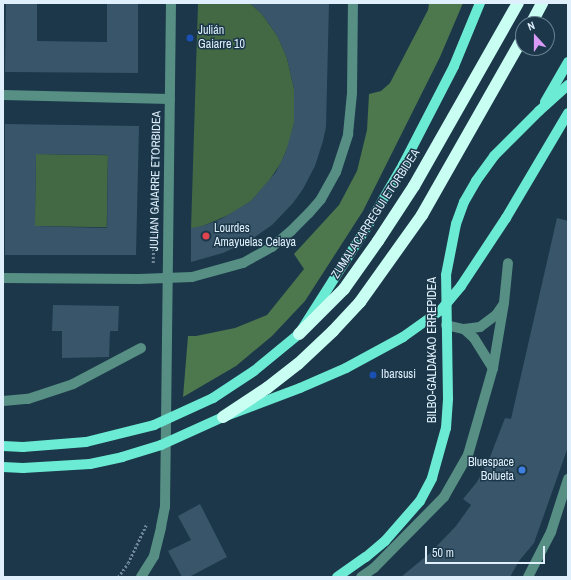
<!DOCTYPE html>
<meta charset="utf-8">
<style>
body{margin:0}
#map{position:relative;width:571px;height:580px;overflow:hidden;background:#1b3749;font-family:"Archivo Narrow",sans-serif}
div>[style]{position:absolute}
.green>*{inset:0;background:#436844;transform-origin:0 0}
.forest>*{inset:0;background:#4d774d}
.building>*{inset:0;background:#385569}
.path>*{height:2.5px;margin-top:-1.25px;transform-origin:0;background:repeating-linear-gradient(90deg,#6f8696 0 2px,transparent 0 4px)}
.minor>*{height:10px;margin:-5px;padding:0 5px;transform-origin:5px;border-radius:5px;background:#578f84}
.major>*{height:10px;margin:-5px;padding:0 5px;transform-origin:5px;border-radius:5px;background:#6cebd4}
.highway>*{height:12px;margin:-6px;padding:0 6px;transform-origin:6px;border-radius:6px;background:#c9fef2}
.dots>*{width:11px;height:11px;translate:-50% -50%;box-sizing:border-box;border:2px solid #1b3749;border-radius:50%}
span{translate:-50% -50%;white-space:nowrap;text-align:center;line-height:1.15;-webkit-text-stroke:3px #1b3749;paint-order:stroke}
.poi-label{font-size:12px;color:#dff0fc}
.left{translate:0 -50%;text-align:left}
.right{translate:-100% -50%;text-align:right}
.street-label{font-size:12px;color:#dff0fc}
.frame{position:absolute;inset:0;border:4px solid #dff0fc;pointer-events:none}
.north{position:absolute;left:515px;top:16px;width:40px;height:40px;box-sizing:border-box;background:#1b3749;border:1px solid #698191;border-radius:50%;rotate:339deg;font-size:11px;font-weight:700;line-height:16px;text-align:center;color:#dff0fc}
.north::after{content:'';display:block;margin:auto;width:14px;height:18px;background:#da9af7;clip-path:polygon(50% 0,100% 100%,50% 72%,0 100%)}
.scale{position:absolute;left:425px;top:546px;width:120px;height:18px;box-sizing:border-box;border:2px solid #dff0fc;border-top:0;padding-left:5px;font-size:12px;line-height:14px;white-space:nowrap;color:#dff0fc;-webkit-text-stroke:3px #1b3749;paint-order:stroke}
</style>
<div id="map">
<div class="green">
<div style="clip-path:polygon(198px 3px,250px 3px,262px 14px,278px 37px,287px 58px,294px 89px,294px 123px,289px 144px,281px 163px,268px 182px,251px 201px,233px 213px,203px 226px,191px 229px)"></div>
<div style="left:36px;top:154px;width:72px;height:72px;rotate:1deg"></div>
</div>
<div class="forest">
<div style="clip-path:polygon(429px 3px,463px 3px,440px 57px,363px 211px,305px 301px,272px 336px,236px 366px,183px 397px,188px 336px,196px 336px,235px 328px,267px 315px,304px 269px,294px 254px,339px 205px,357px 171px,367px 130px,369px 94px,381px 91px,390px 83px,428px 10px)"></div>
</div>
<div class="building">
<div style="clip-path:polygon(6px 3px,37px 3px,37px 41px,107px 42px,107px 3px,138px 3px,138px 73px,5px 72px)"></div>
<div style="clip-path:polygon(250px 3px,329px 3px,326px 127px,323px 141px,315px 166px,303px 189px,293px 203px,272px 225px,249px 241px,223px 253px,191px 262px,191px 228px,203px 226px,221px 219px,251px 201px,276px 172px,285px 154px,291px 134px,294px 123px,294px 89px,287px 58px,278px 37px,262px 14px)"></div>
<div style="clip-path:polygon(evenodd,5px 124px,139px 126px,136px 255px,5px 255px,5px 124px,36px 154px,108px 155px,107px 228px,35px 226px,36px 154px)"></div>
<div style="clip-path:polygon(557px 218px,568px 221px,568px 447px,534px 543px,519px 561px,510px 577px,401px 577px,430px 553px,456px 526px,471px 505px,463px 499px,477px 482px,490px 457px,505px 418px,511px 419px)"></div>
<div style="clip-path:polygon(53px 305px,119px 306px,118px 331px,110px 331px,109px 357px,62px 358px,62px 331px,52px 331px)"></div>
<div style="clip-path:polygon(200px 504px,227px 557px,189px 577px,182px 577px,168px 551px,191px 540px,178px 516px)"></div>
</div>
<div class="path">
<div style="left:153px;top:263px;width:39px;rotate:-89deg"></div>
<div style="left:118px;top:577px;width:17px;rotate:-54deg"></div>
<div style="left:128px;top:563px;width:44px;rotate:-64.6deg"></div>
</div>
<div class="minor">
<div style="left:3px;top:95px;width:167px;rotate:1.4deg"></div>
<div style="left:3px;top:278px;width:136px;rotate:0.4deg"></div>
<div style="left:139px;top:279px;width:53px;rotate:-2.2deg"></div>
<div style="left:192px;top:277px;width:53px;rotate:-15.4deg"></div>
<div style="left:243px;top:263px;width:33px;rotate:-29deg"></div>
<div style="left:272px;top:247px;width:25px;rotate:-40deg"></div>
<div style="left:291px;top:231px;width:25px;rotate:-45deg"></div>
<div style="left:309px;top:213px;width:18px;rotate:-49deg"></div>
<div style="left:321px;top:199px;width:31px;rotate:-61deg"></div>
<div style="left:336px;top:172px;width:40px;rotate:-72deg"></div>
<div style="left:348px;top:134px;width:41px;rotate:-84.4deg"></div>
<div style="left:352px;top:93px;width:90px;rotate:-89.4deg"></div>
<div style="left:446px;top:325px;width:18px;rotate:13deg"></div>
<div style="left:464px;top:329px;width:16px;rotate:-7deg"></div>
<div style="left:480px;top:327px;width:20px;rotate:-37deg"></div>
<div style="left:496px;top:315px;width:12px;rotate:-55deg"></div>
<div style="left:464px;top:329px;width:13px;rotate:42deg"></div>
<div style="left:474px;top:338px;width:36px;rotate:58deg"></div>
<div style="left:3px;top:401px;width:25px;rotate:-5deg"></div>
<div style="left:28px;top:399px;width:47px;rotate:-18.4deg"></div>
<div style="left:73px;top:384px;width:77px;rotate:-27.9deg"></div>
<div style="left:141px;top:577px;width:25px;rotate:-58deg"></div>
<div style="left:154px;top:556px;width:30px;rotate:-76deg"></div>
<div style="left:161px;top:527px;width:20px;rotate:-79deg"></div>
<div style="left:165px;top:507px;width:504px;rotate:-89.32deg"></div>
<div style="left:361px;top:577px;width:16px;rotate:-35deg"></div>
<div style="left:374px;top:568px;width:100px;rotate:-45.4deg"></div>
<div style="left:444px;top:497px;width:48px;rotate:-60.3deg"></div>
<div style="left:468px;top:455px;width:91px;rotate:-74deg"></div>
<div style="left:493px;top:368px;width:66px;rotate:-80.4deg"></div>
<div style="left:504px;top:303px;width:40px;rotate:-84.3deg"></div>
<div style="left:528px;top:577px;width:51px;rotate:-62.9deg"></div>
<div style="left:551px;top:532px;width:56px;rotate:-72.2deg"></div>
</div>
<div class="major">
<div style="left:545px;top:102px;width:46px;rotate:-60.1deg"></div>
<div style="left:3px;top:446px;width:20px;rotate:3deg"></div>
<div style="left:23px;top:447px;width:63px;rotate:-4.5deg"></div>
<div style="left:86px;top:442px;width:70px;rotate:-14deg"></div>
<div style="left:154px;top:425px;width:65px;rotate:-24.6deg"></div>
<div style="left:213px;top:398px;width:49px;rotate:-33.4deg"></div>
<div style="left:254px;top:371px;width:58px;rotate:-39.4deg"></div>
<div style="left:299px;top:334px;width:133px;rotate:-57.6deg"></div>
<div style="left:370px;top:222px;width:66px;rotate:-59.9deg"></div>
<div style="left:403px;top:165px;width:111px;rotate:-62.7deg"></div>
<div style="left:454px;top:66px;width:68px;rotate:-67.6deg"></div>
<div style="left:3px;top:467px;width:20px;rotate:3deg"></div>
<div style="left:23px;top:468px;width:67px;rotate:-3.4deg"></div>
<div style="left:90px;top:464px;width:33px;rotate:-12deg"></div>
<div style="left:122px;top:457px;width:41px;rotate:-17.1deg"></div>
<div style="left:161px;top:445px;width:68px;rotate:-24.3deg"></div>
<div style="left:223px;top:417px;width:82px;rotate:-20.6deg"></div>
<div style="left:300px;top:388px;width:50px;rotate:-23.5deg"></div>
<div style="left:346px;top:368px;width:65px;rotate:-28.5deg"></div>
<div style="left:403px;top:337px;width:47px;rotate:-35.4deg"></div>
<div style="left:441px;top:310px;width:31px;rotate:-50deg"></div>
<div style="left:461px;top:286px;width:82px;rotate:-56.5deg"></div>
<div style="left:506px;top:218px;width:122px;rotate:-59.4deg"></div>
<div style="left:337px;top:577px;width:35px;rotate:-35deg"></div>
<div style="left:366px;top:557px;width:25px;rotate:-40deg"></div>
<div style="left:385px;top:541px;width:53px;rotate:-48.8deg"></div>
<div style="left:420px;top:501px;width:26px;rotate:-62deg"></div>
<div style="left:432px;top:478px;width:52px;rotate:-74.4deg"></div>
<div style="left:446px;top:428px;width:30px;rotate:-86deg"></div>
<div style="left:448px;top:398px;width:123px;rotate:-90.9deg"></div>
<div style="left:446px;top:275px;width:52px;rotate:-78.9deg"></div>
<div style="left:456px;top:224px;width:23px;rotate:-70deg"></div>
<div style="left:464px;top:202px;width:24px;rotate:-60deg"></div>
<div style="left:476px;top:181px;width:31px;rotate:-54deg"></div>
<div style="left:494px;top:156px;width:64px;rotate:-45deg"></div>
<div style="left:539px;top:111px;width:39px;rotate:-42deg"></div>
</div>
<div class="highway">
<div style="left:531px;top:24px;width:24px;rotate:-62deg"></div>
<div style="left:299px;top:334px;width:64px;rotate:-45deg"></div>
<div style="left:344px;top:289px;width:59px;rotate:-54.7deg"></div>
<div style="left:378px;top:241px;width:66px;rotate:-56.8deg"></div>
<div style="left:414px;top:186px;width:210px;rotate:-60.4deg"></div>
<div style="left:223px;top:417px;width:53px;rotate:-33.4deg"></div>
<div style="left:267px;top:388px;width:39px;rotate:-38deg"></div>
<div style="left:298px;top:364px;width:48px;rotate:-43.3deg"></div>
<div style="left:333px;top:331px;width:40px;rotate:-47deg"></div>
<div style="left:360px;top:302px;width:107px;rotate:-54.5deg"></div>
<div style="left:422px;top:215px;width:205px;rotate:-60.4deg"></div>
</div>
<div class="dots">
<div style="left:190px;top:38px;background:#1a4fb4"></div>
<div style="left:206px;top:236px;background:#e0444e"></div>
<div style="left:373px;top:375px;background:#1a4fb4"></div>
<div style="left:522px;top:470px;background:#3f7fe0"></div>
</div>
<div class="poi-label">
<span class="left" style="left:198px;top:38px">Julián<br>Gaiarre 10</span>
<span class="left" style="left:214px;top:236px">Lourdes<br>Amayuelas Celaya</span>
<span class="left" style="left:381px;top:375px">Ibarsusi</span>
<span class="right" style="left:514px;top:470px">Bluespace<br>Bolueta</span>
</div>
<div class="street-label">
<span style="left:156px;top:181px;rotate:-89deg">JULIAN GAIARRE ETORBIDEA</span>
<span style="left:376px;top:214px;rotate:-57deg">ZUMALACARREGUI ETORBIDEA</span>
<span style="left:433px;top:350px;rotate:-90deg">BILBO-GALDAKAO ERREPIDEA</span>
</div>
<div class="frame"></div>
<div class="north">N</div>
<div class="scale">50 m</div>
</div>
